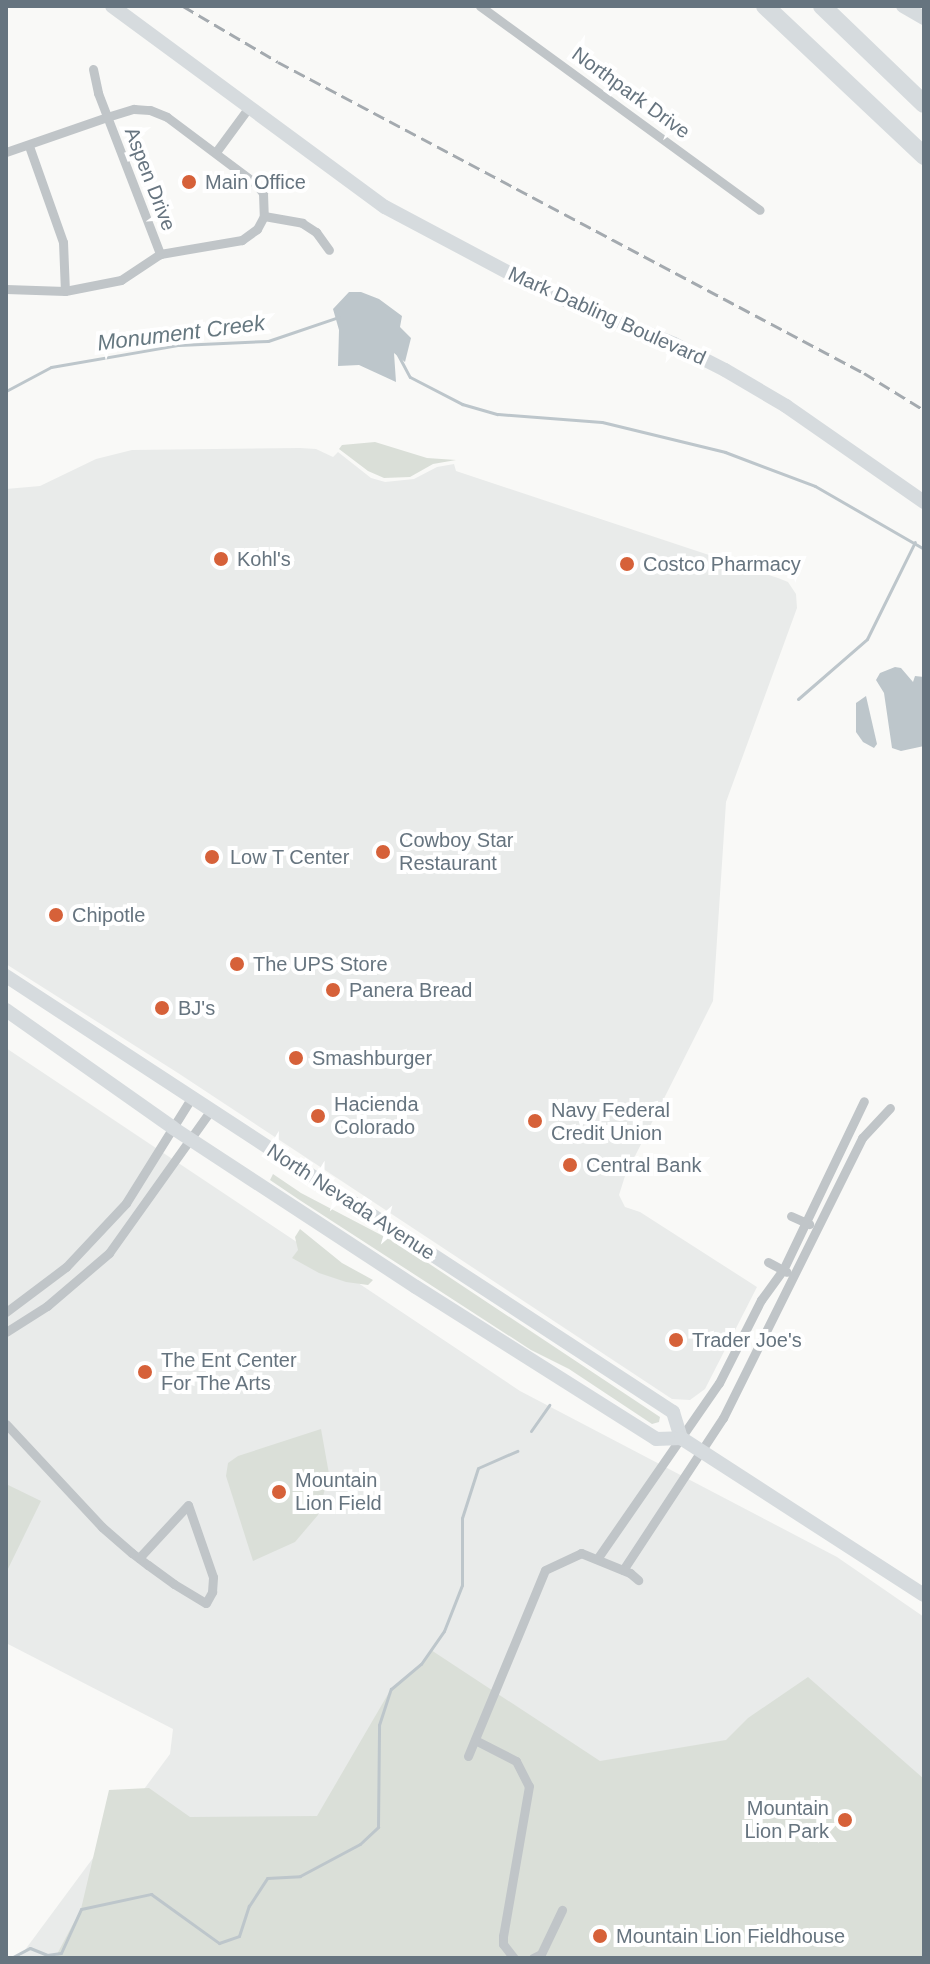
<!DOCTYPE html>
<style>
body{margin:0}
#map{position:relative;width:930px;height:1964px;overflow:hidden;background:#f9f9f7;font-family:Helvetica,sans-serif}
div>[style]{position:absolute}
.built>*{inset:0;background:#e9ebea}
.green>*{inset:0;background:#dadfd8}
.water>*{inset:0;background:#bdc6cb}
.stream>*{height:3px;margin:-1.5px;padding:0 1.5px;transform-origin:1.5px;border-radius:1.5px;background:#bdc6cb}
.street>*{height:9px;margin:-4.5px;padding:0 4.5px;transform-origin:4.5px;border-radius:4.5px;background:#c0c5c8}
.secondary>*{height:14px;margin:-7px;padding:0 7px;transform-origin:7px;border-radius:7px;background:#d6dbde}
.primary>*{height:14px;margin:-7px;padding:0 7px;transform-origin:7px;border-radius:7px;background:#d6dbde}
.highway>*{height:18px;margin:-9px;padding:0 9px;transform-origin:9px;border-radius:9px;background:#d6dbde}
.rail>*{height:3px;margin-top:-1.5px;transform-origin:0;background:repeating-linear-gradient(90deg,#a4aaaf 0 12px,transparent 0 18px)}
.dots>*{width:22px;height:22px;translate:-50% -50%;box-sizing:border-box;border:4px solid #fff;border-radius:50%}
span{translate:-50% -50%;white-space:nowrap;text-align:center;line-height:1.15;-webkit-text-stroke:8px #fff;paint-order:stroke}
.street-label{font-size:20px;color:#66747f}
.poi-label{font-size:20px;color:#66747f}
.left{translate:0 -50%;text-align:left}
.right{translate:-100% -50%;text-align:right}
.water-label{font-size:22px;color:#667880;font-style:italic}
.frame{position:absolute;inset:0;border:8px solid #66747f;pointer-events:none}
</style>
<div id="map">
<div class="built">
<div style="clip-path:polygon(300px 448px,316px 449px,333px 457px,338px 452px,371px 478px,385px 482px,414px 479px,437px 467px,454px 464px,456px 471px,778px 578px,788px 582px,796px 594px,797px 608px,726px 802px,713px 1001px,625px 1176px,619px 1195px,625px 1207px,640px 1212px,757px 1287px,705px 1389px,690px 1400px,672px 1399px,178px 1073px,6px 964px,6px 489px,40px 486px,96px 459px,132px 450px)"></div>
<div style="clip-path:polygon(6px 1048px,520px 1391px,837px 1557px,924px 1617px,924px 1958px,19px 1958px,170px 1754px,173px 1729px,6px 1643px)"></div>
</div>
<div class="green">
<div style="clip-path:polygon(375px 442px,427px 458px,456px 460px,433px 464px,410px 477px,384px 478px,368px 471px,339px 449px,342px 445px)"></div>
<div style="clip-path:polygon(273px 1174px,301px 1193px,404px 1247px,660px 1417px,659px 1422px,652px 1424px,569px 1369px,531px 1350px,298px 1199px,270px 1180px)"></div>
<div style="clip-path:polygon(300px 1229px,342px 1263px,373px 1280px,368px 1285px,346px 1282px,319px 1273px,292px 1258px,298px 1250px,295px 1237px)"></div>
<div style="clip-path:polygon(321px 1429px,329px 1474px,318px 1515px,295px 1542px,253px 1561px,226px 1476px,228px 1463px,238px 1456px)"></div>
<div style="clip-path:polygon(6px 1484px,41px 1501px,6px 1573px)"></div>
<div style="clip-path:polygon(431px 1650px,600px 1761px,726px 1740px,748px 1718px,808px 1677px,924px 1779px,924px 1958px,55px 1958px,81px 1909px,109px 1790px,149px 1788px,190px 1817px,317px 1816px,391px 1689px,421px 1664px)"></div>
</div>
<div class="water">
<div style="clip-path:polygon(349px 292px,361px 292px,379px 299px,402px 316px,400px 327px,411px 338px,405px 362px,394px 353px,396px 382px,359px 365px,338px 366px,339px 330px,333px 309px)"></div>
<div style="clip-path:polygon(895px 667px,901px 668px,913px 682px,915px 676px,924px 677px,924px 746px,901px 751px,892px 748px,884px 693px,876px 680px,880px 673px)"></div>
<div style="clip-path:polygon(866px 696px,877px 744px,874px 748px,863px 742px,856px 732px,856px 703px)"></div>
</div>
<div class="stream">
<div style="left:397px;top:353px;width:27px;rotate:62deg"></div>
<div style="left:410px;top:377px;width:59px;rotate:27.4deg"></div>
<div style="left:462px;top:404px;width:37px;rotate:16deg"></div>
<div style="left:498px;top:414px;width:104px;rotate:4.4deg"></div>
<div style="left:602px;top:422px;width:127px;rotate:13.7deg"></div>
<div style="left:725px;top:452px;width:96px;rotate:20.7deg"></div>
<div style="left:815px;top:486px;width:126px;rotate:30deg"></div>
<div style="left:6px;top:391px;width:51px;rotate:-28.1deg"></div>
<div style="left:51px;top:367px;width:130px;rotate:-9.8deg"></div>
<div style="left:179px;top:345px;width:89px;rotate:-2.6deg"></div>
<div style="left:268px;top:341px;width:75px;rotate:-18.7deg"></div>
<div style="left:798px;top:699px;width:91px;rotate:-41deg"></div>
<div style="left:867px;top:639px;width:108px;rotate:-63.7deg"></div>
<div style="left:531px;top:1431px;width:32px;rotate:-55deg"></div>
<div style="left:11px;top:1958px;width:21px;rotate:-28deg"></div>
<div style="left:30px;top:1948px;width:18px;rotate:22deg"></div>
<div style="left:47px;top:1955px;width:14px;rotate:-8deg"></div>
<div style="left:61px;top:1953px;width:48px;rotate:-65.6deg"></div>
<div style="left:81px;top:1909px;width:72px;rotate:-12.1deg"></div>
<div style="left:151px;top:1894px;width:84px;rotate:35.8deg"></div>
<div style="left:219px;top:1943px;width:21px;rotate:-19deg"></div>
<div style="left:239px;top:1936px;width:32px;rotate:-72deg"></div>
<div style="left:249px;top:1906px;width:33px;rotate:-57deg"></div>
<div style="left:267px;top:1878px;width:33px;rotate:-3deg"></div>
<div style="left:300px;top:1876px;width:68px;rotate:-28.1deg"></div>
<div style="left:360px;top:1844px;width:25px;rotate:-43deg"></div>
<div style="left:378px;top:1827px;width:102px;rotate:-89.4deg"></div>
<div style="left:379px;top:1725px;width:38px;rotate:-72deg"></div>
<div style="left:391px;top:1689px;width:39px;rotate:-40deg"></div>
<div style="left:421px;top:1664px;width:40px;rotate:-55.1deg"></div>
<div style="left:444px;top:1631px;width:49px;rotate:-68.6deg"></div>
<div style="left:462px;top:1585px;width:67px;rotate:-90deg"></div>
<div style="left:462px;top:1518px;width:52px;rotate:-72.3deg"></div>
<div style="left:478px;top:1468px;width:43px;rotate:-23.6deg"></div>
</div>
<div class="street">
<div style="left:480px;top:6px;width:346px;rotate:36.1deg"></div>
<div style="left:93px;top:69px;width:25px;rotate:78deg"></div>
<div style="left:98px;top:93px;width:173px;rotate:68.9deg"></div>
<div style="left:29px;top:146px;width:102px;rotate:70.5deg"></div>
<div style="left:63px;top:242px;width:49px;rotate:87.7deg"></div>
<div style="left:6px;top:152px;width:107px;rotate:-19.1deg"></div>
<div style="left:107px;top:117px;width:28px;rotate:-17deg"></div>
<div style="left:134px;top:109px;width:16px;rotate:4deg"></div>
<div style="left:150px;top:110px;width:18px;rotate:22deg"></div>
<div style="left:167px;top:117px;width:110px;rotate:36.9deg"></div>
<div style="left:255px;top:183px;width:13px;rotate:51deg"></div>
<div style="left:263px;top:193px;width:23px;rotate:88deg"></div>
<div style="left:264px;top:216px;width:15px;rotate:118deg"></div>
<div style="left:257px;top:229px;width:19px;rotate:144deg"></div>
<div style="left:242px;top:240px;width:83px;rotate:170.3deg"></div>
<div style="left:160px;top:254px;width:47px;rotate:146.3deg"></div>
<div style="left:121px;top:280px;width:57px;rotate:168.9deg"></div>
<div style="left:65px;top:291px;width:59px;rotate:-178.1deg"></div>
<div style="left:216px;top:152px;width:56px;rotate:-53.7deg"></div>
<div style="left:264px;top:216px;width:39px;rotate:10deg"></div>
<div style="left:302px;top:223px;width:17px;rotate:33deg"></div>
<div style="left:316px;top:232px;width:22px;rotate:54deg"></div>
<div style="left:791px;top:1216px;width:20px;rotate:24deg"></div>
<div style="left:768px;top:1262px;width:21px;rotate:28deg"></div>
<div style="left:6px;top:1312px;width:75px;rotate:-36.9deg"></div>
<div style="left:66px;top:1267px;width:88px;rotate:-46.8deg"></div>
<div style="left:126px;top:1203px;width:125px;rotate:-58.1deg"></div>
<div style="left:6px;top:1332px;width:49px;rotate:-32.4deg"></div>
<div style="left:47px;top:1306px;width:82px;rotate:-40.5deg"></div>
<div style="left:109px;top:1253px;width:176px;rotate:-54.5deg"></div>
<div style="left:6px;top:1424px;width:141px;rotate:47deg"></div>
<div style="left:102px;top:1527px;width:40px;rotate:41deg"></div>
<div style="left:132px;top:1553px;width:20px;rotate:37deg"></div>
<div style="left:148px;top:1565px;width:32px;rotate:36deg"></div>
<div style="left:174px;top:1584px;width:37px;rotate:31deg"></div>
<div style="left:206px;top:1603px;width:13px;rotate:-61deg"></div>
<div style="left:212px;top:1592px;width:15px;rotate:-86deg"></div>
<div style="left:213px;top:1577px;width:76px;rotate:-109.1deg"></div>
<div style="left:188px;top:1505px;width:72px;rotate:132.8deg"></div>
<div style="left:597px;top:1559px;width:214px;rotate:-55.3deg"></div>
<div style="left:719px;top:1383px;width:93px;rotate:-63.2deg"></div>
<div style="left:761px;top:1300px;width:37px;rotate:-54deg"></div>
<div style="left:783px;top:1270px;width:187px;rotate:-64.4deg"></div>
<div style="left:623px;top:1570px;width:182px;rotate:-56.7deg"></div>
<div style="left:723px;top:1418px;width:313px;rotate:-63.6deg"></div>
<div style="left:862px;top:1138px;width:41px;rotate:-47deg"></div>
<div style="left:475px;top:1740px;width:46px;rotate:27.1deg"></div>
<div style="left:516px;top:1761px;width:28px;rotate:63deg"></div>
<div style="left:529px;top:1786px;width:152px;rotate:99.8deg"></div>
<div style="left:503px;top:1936px;width:8px;rotate:90deg"></div>
<div style="left:503px;top:1944px;width:18px;rotate:52deg"></div>
<div style="left:468px;top:1756px;width:201px;rotate:-67.5deg"></div>
<div style="left:545px;top:1570px;width:40px;rotate:-25deg"></div>
<div style="left:581px;top:1553px;width:53px;rotate:22.2deg"></div>
<div style="left:630px;top:1573px;width:11px;rotate:41deg"></div>
<div style="left:533px;top:1958px;width:9px;rotate:-27deg"></div>
<div style="left:541px;top:1954px;width:49px;rotate:-64.5deg"></div>
</div>
<div class="secondary">
<div style="left:112px;top:6px;width:339px;rotate:36.4deg"></div>
<div style="left:385px;top:207px;width:179px;rotate:28deg"></div>
<div style="left:543px;top:291px;width:141px;rotate:22deg"></div>
<div style="left:674px;top:344px;width:57px;rotate:27deg"></div>
<div style="left:725px;top:370px;width:71px;rotate:30.5deg"></div>
<div style="left:786px;top:406px;width:168px;rotate:34.8deg"></div>
<div style="left:903px;top:6px;width:24px;rotate:30deg"></div>
</div>
<div class="primary">
<div style="left:6px;top:976px;width:797px;rotate:33.17deg"></div>
<div style="left:673px;top:1412px;width:27px;rotate:73deg"></div>
<div style="left:6px;top:1010px;width:204px;rotate:35.2deg"></div>
<div style="left:173px;top:1128px;width:290px;rotate:33.2deg"></div>
<div style="left:416px;top:1287px;width:284px;rotate:32.3deg"></div>
<div style="left:656px;top:1439px;width:25px;rotate:-2deg"></div>
<div style="left:681px;top:1438px;width:289px;rotate:32.9deg"></div>
</div>
<div class="highway">
<div style="left:765px;top:6px;width:219px;rotate:43.3deg"></div>
<div style="left:822px;top:6px;width:141px;rotate:43.9deg"></div>
</div>
<div class="rail">
<div style="left:183px;top:6px;width:110px;rotate:30.5deg"></div>
<div style="left:278px;top:62px;width:663px;rotate:27.96deg"></div>
<div style="left:864px;top:373px;width:70px;rotate:31.7deg"></div>
</div>
<div class="dots">
<div style="left:189px;top:182px;background:#d66139"></div>
<div style="left:221px;top:559px;background:#d66139"></div>
<div style="left:627px;top:564px;background:#d66139"></div>
<div style="left:383px;top:852px;background:#d66139"></div>
<div style="left:212px;top:857px;background:#d66139"></div>
<div style="left:56px;top:915px;background:#d66139"></div>
<div style="left:237px;top:964px;background:#d66139"></div>
<div style="left:333px;top:990px;background:#d66139"></div>
<div style="left:162px;top:1008px;background:#d66139"></div>
<div style="left:296px;top:1058px;background:#d66139"></div>
<div style="left:318px;top:1116px;background:#d66139"></div>
<div style="left:535px;top:1121px;background:#d66139"></div>
<div style="left:570px;top:1165px;background:#d66139"></div>
<div style="left:676px;top:1340px;background:#d66139"></div>
<div style="left:145px;top:1372px;background:#d66139"></div>
<div style="left:279px;top:1492px;background:#d66139"></div>
<div style="left:845px;top:1820px;background:#d66139"></div>
<div style="left:600px;top:1936px;background:#d66139"></div>
</div>
<div class="street-label">
<span style="left:631px;top:93px;rotate:36deg">Northpark Drive</span>
<span style="left:150px;top:179px;rotate:69deg">Aspen Drive</span>
<span style="left:607px;top:316px;rotate:24deg">Mark Dabling Boulevard</span>
<span style="left:351px;top:1202px;rotate:33deg">North Nevada Avenue</span>
</div>
<div class="poi-label">
<span class="left" style="left:205px;top:182px">Main Office</span>
<span class="left" style="left:237px;top:559px">Kohl's</span>
<span class="left" style="left:643px;top:564px">Costco Pharmacy</span>
<span class="left" style="left:399px;top:852px">Cowboy Star<br>Restaurant</span>
<span class="left" style="left:230px;top:857px">Low T Center</span>
<span class="left" style="left:72px;top:915px">Chipotle</span>
<span class="left" style="left:253px;top:964px">The UPS Store</span>
<span class="left" style="left:349px;top:990px">Panera Bread</span>
<span class="left" style="left:178px;top:1008px">BJ's</span>
<span class="left" style="left:312px;top:1058px">Smashburger</span>
<span class="left" style="left:334px;top:1116px">Hacienda<br>Colorado</span>
<span class="left" style="left:551px;top:1122px">Navy Federal<br>Credit Union</span>
<span class="left" style="left:586px;top:1165px">Central Bank</span>
<span class="left" style="left:692px;top:1340px">Trader Joe's</span>
<span class="left" style="left:161px;top:1372px">The Ent Center<br>For The Arts</span>
<span class="left" style="left:295px;top:1492px">Mountain<br>Lion Field</span>
<span class="right" style="left:829px;top:1820px">Mountain<br>Lion Park</span>
<span class="left" style="left:616px;top:1936px">Mountain Lion Fieldhouse</span>
</div>
<div class="water-label">
<span style="left:181px;top:333px;rotate:-7deg">Monument Creek</span>
</div>
<div class="frame"></div>
</div>
